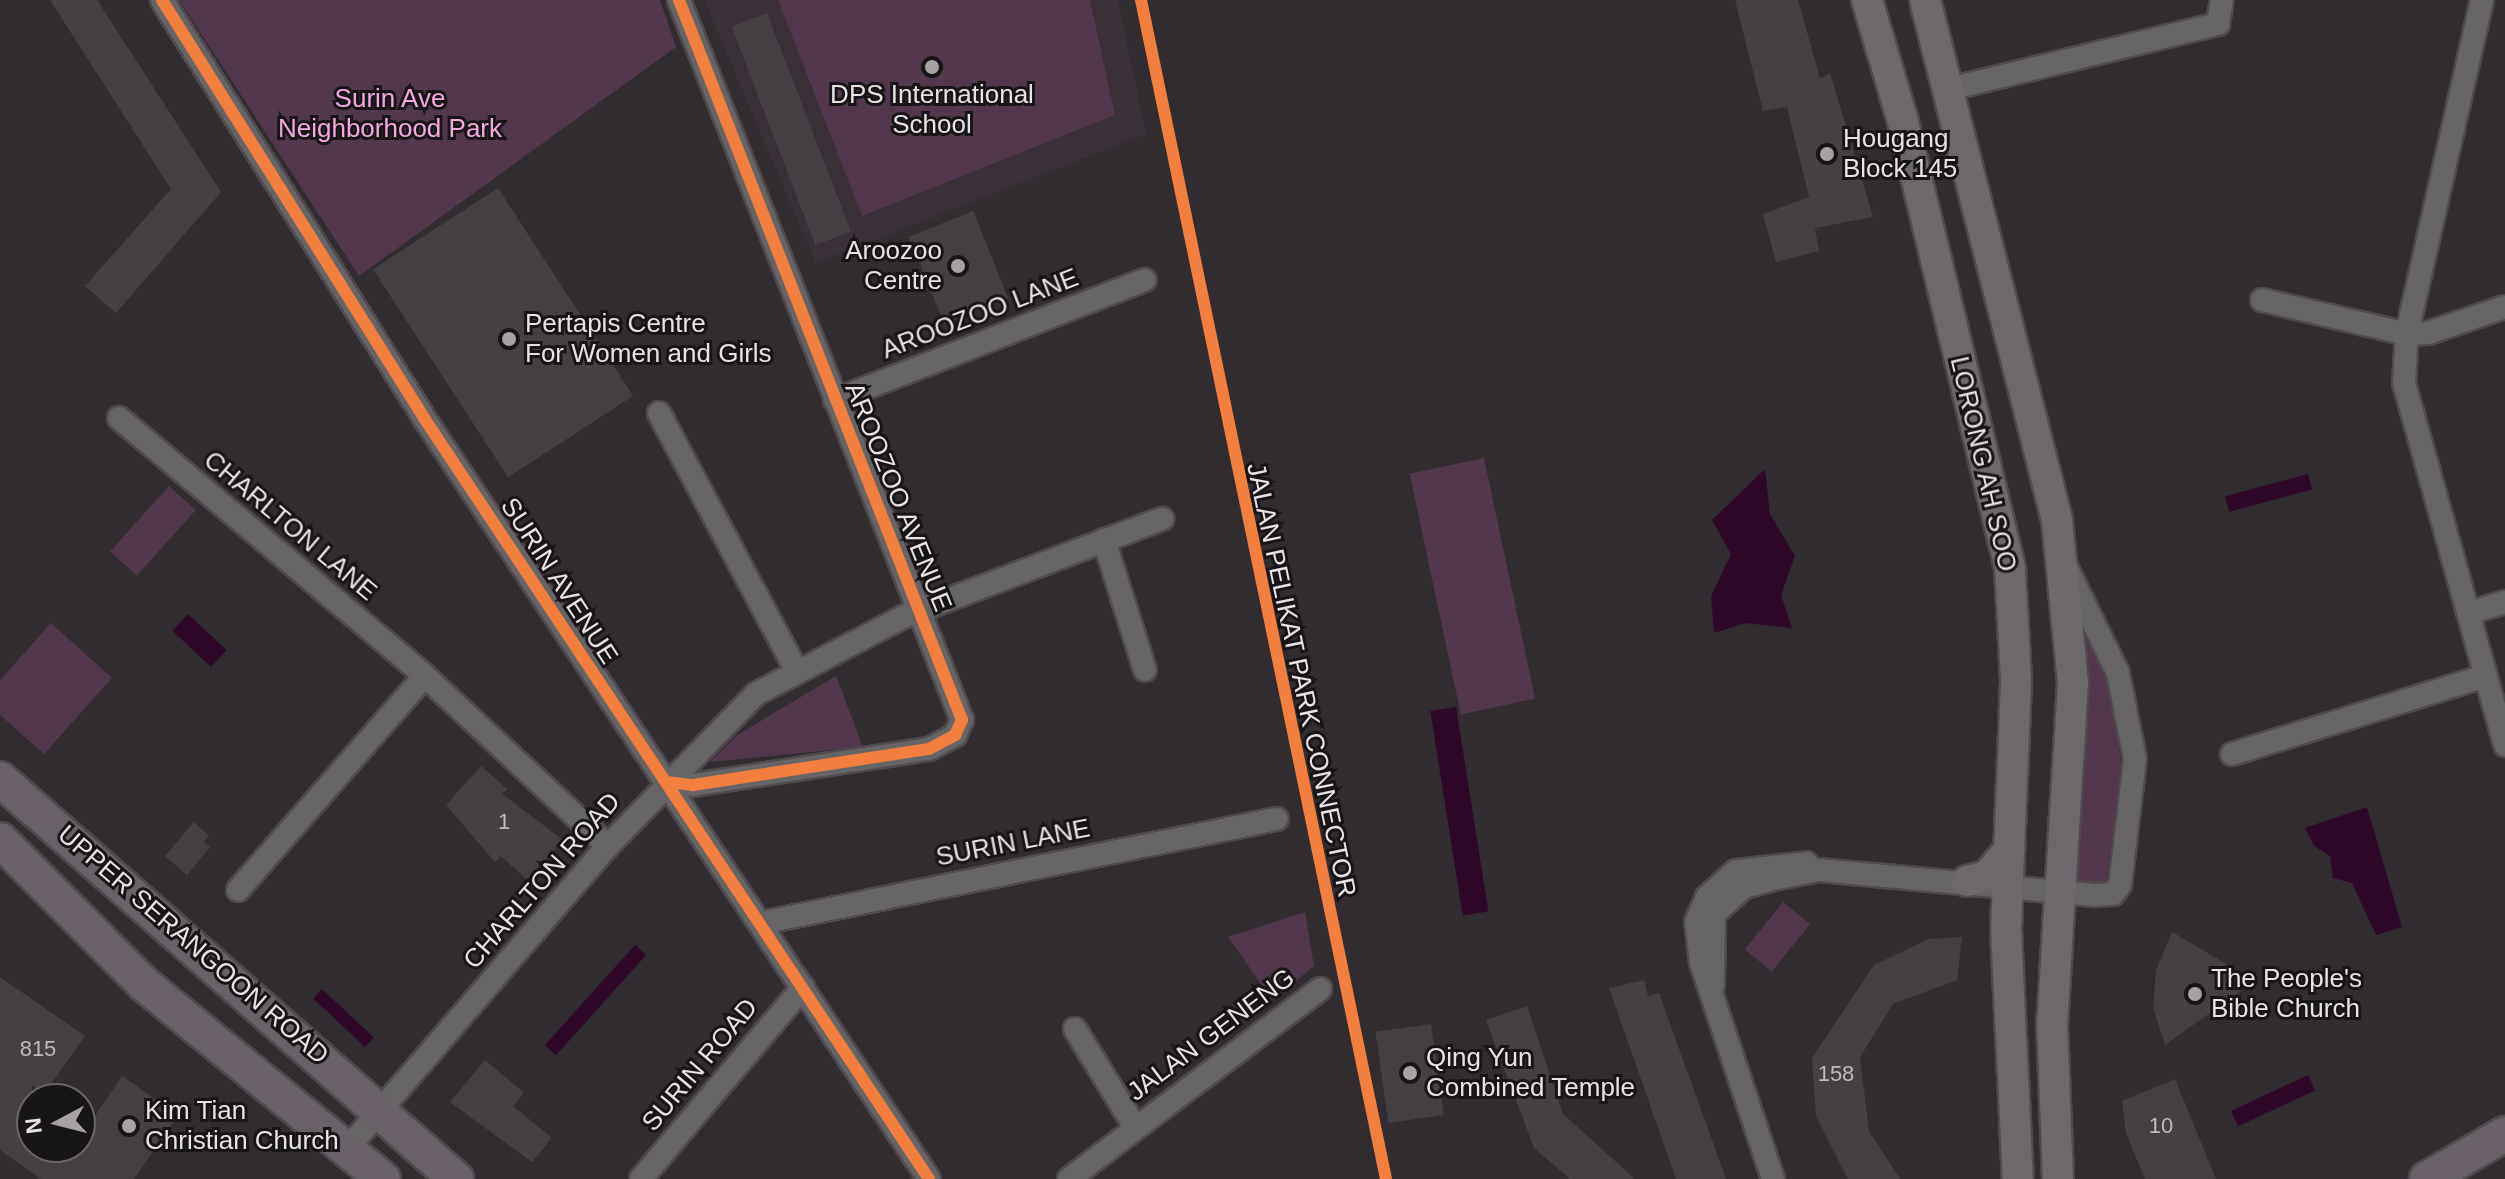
<!DOCTYPE html>
<style>
body{margin:0}
#map{position:relative;width:2505px;height:1179px;overflow:hidden;background:#312c2f;font-family:Arial,sans-serif}
div>[style]{position:absolute}
.built>*{inset:0;background:#3b2f38}
.green>*{inset:0;background:#53374c;transform-origin:0 0}
.water>*{inset:0;background:#2f0729;transform-origin:0 0}
.building>*{inset:0;background:#454044;transform-origin:0 0}
.roads{filter:drop-shadow(2px 0 #4e4a4d) drop-shadow(-2px 0 #4e4a4d) drop-shadow(0 2px #4e4a4d) drop-shadow(0 -2px #4e4a4d)}
.street>*{height:22px;margin:-11px;padding:0 11px;transform-origin:11px;border-radius:11px;background:#676466}
.secondary>*{height:30px;margin:-15px;padding:0 15px;transform-origin:15px;border-radius:15px;background:#6d686c}
.primary>*{height:34px;margin:-17px;padding:0 17px;transform-origin:17px;border-radius:17px;background:#696167}
.cycleway>*{height:12px;margin:-6px;padding:0 6px;transform-origin:6px;border-radius:6px;background:#f27e40}
.dots>*{width:22px;height:22px;translate:-50% -50%;box-sizing:border-box;border:4px solid #181517;border-radius:50%}
span{translate:-50% -50%;white-space:nowrap;text-align:center;line-height:1.15;-webkit-text-stroke:6px #181517;paint-order:stroke}
.number-label{font-size:22px;color:#bebabe}
.number-label span{-webkit-text-stroke-width:0}
.poi-label{font-size:26px;color:#e7e2e6}
.left{translate:0 -50%;text-align:left}
.right{translate:-100% -50%;text-align:right}
.park-label{font-size:26px;color:#f4a8e2}
.street-label{font-size:26px;color:#e7e2e6}
.north{position:absolute;left:16px;top:1083px;width:80px;height:80px;box-sizing:border-box;background:#181517;border:2px solid #6b676a;border-radius:50%;rotate:263deg;font-size:22px;font-weight:700;line-height:32px;text-align:center;color:#e7e2e6}
.north::after{content:'';display:block;margin:auto;width:28px;height:36px;background:#a7a2a6;clip-path:polygon(50% 0,100% 100%,50% 72%,0 100%)}
</style>
<div id="map">
<div class="built">
<div style="clip-path:polygon(704px 0,1118px 0,1146px 134px,816px 263px)"></div>
</div>
<div class="green">
<div style="clip-path:polygon(179px 0,660px 0,676px 47px,359px 276px)"></div>
<div style="clip-path:polygon(778px 0,1090px 0,1115px 115px,862px 216px)"></div>
<div style="left:1484px;top:458px;width:246px;height:76px;rotate:78deg"></div>
<div style="left:169px;top:486px;width:36px;height:88px;rotate:42deg"></div>
<div style="clip-path:polygon(51px 623px,112px 678px,44px 754px,0 715px,0 680px)"></div>
<div style="clip-path:polygon(2089px 630px,2115px 706px,2122px 776px,2106px 885px,2074px 883px,2079px 631px)"></div>
<div style="clip-path:polygon(836px 676px,863px 747px,710px 762px,737px 735px)"></div>
<div style="left:1783px;top:902px;width:35px;height:61px;rotate:39deg"></div>
<div style="clip-path:polygon(1305px 912px,1314px 966px,1272px 1000px,1228px 937px)"></div>
</div>
<div class="water">
<div style="clip-path:polygon(1765px 469px,1770px 514px,1795px 556px,1781px 595px,1792px 628px,1745px 623px,1714px 633px,1711px 596px,1731px 554px,1712px 520px)"></div>
<div style="left:2308px;top:474px;width:16px;height:86px;rotate:75deg"></div>
<div style="left:188px;top:614px;width:53px;height:23px;rotate:43deg"></div>
<div style="left:1456px;top:707px;width:207px;height:26px;rotate:81deg"></div>
<div style="clip-path:polygon(2367px 807px,2402px 927px,2376px 935px,2352px 883px,2333px 878px,2330px 856px,2314px 846px,2305px 828px)"></div>
<div style="left:635px;top:945px;width:15px;height:135px;rotate:42deg"></div>
<div style="left:322px;top:989px;width:71px;height:13px;rotate:43deg"></div>
<div style="left:2308px;top:1075px;width:17px;height:85px;rotate:65deg"></div>
</div>
<div class="building">
<div style="clip-path:polygon(50px 0,97px 0,221px 192px,116px 313px,85px 286px,171px 189px)"></div>
<div style="clip-path:polygon(1735px 0,1798px 0,1820px 78px,1830px 73px,1873px 217px,1815px 228px,1819px 251px,1776px 262px,1763px 214px,1809px 197px,1787px 107px,1763px 111px)"></div>
<div style="left:767px;top:13px;width:234px;height:38px;rotate:69deg"></div>
<div style="left:498px;top:188px;width:248px;height:149px;rotate:57deg"></div>
<div style="left:973px;top:211px;width:94px;height:69px;rotate:68deg"></div>
<div style="clip-path:polygon(481px 766px,507px 789px,502px 794px,563px 840px,527px 880px,501px 856px,495px 862px,446px 805px)"></div>
<div style="clip-path:polygon(194px 822px,209px 836px,204px 842px,210px 847px,187px 875px,165px 856px)"></div>
<div style="clip-path:polygon(2172px 932px,2255px 981px,2165px 1045px,2153px 1008px,2156px 970px)"></div>
<div style="clip-path:polygon(1962px 937px,1957px 980px,1893px 1004px,1860px 1057px,1869px 1131px,1900px 1179px,1848px 1179px,1816px 1116px,1812px 1058px,1874px 965px,1929px 939px)"></div>
<div style="clip-path:polygon(0 977px,85px 1036px,44px 1094px,32px 1085px,32px 1147px,80px 1147px,80px 1138px,122px 1076px,178px 1115px,134px 1179px,41px 1179px,0 1150px)"></div>
<div style="clip-path:polygon(1644px 980px,1648px 996px,1659px 993px,1726px 1179px,1676px 1179px,1609px 988px)"></div>
<div style="clip-path:polygon(1527px 1006px,1563px 1114px,1635px 1179px,1570px 1179px,1534px 1148px,1486px 1020px)"></div>
<div style="left:1431px;top:1024px;width:92px;height:56px;rotate:82deg"></div>
<div style="clip-path:polygon(485px 1060px,524px 1093px,513px 1106px,552px 1138px,532px 1162px,450px 1102px)"></div>
<div style="clip-path:polygon(2175px 1079px,2216px 1179px,2145px 1179px,2126px 1133px,2122px 1101px)"></div>
</div>
<div class="roads">
<div class="street">
<div style="left:162px;top:0;width:493px;rotate:57.9deg"></div>
<div style="left:424px;top:418px;width:913px;rotate:56.43deg"></div>
<div style="left:2482px;top:0;width:342px;rotate:102.7deg"></div>
<div style="left:2407px;top:334px;width:49px;rotate:93.5deg"></div>
<div style="left:2404px;top:383px;width:376px;rotate:74.4deg"></div>
<div style="left:1949px;top:89px;width:277px;rotate:-13.6deg"></div>
<div style="left:2218px;top:24px;width:24px;rotate:-81deg"></div>
<div style="left:2262px;top:300px;width:149px;rotate:13.2deg"></div>
<div style="left:2407px;top:334px;width:21px;rotate:-3deg"></div>
<div style="left:2428px;top:333px;width:81px;rotate:-18.7deg"></div>
<div style="left:835px;top:400px;width:332px;rotate:-21.2deg"></div>
<div style="left:659px;top:413px;width:293px;rotate:61.9deg"></div>
<div style="left:119px;top:418px;width:400px;rotate:40.1deg"></div>
<div style="left:425px;top:676px;width:250px;rotate:42.9deg"></div>
<div style="left:1104px;top:540px;width:136px;rotate:72.5deg"></div>
<div style="left:2469px;top:613px;width:38px;rotate:-17deg"></div>
<div style="left:2232px;top:754px;width:265px;rotate:-17.1deg"></div>
<div style="left:667px;top:782px;width:26px;rotate:7deg"></div>
<div style="left:693px;top:785px;width:239px;rotate:-8.7deg"></div>
<div style="left:929px;top:749px;width:30px;rotate:-28deg"></div>
<div style="left:955px;top:735px;width:17px;rotate:-65deg"></div>
<div style="left:962px;top:720px;width:774px;rotate:-111.46deg"></div>
<div style="left:238px;top:890px;width:284px;rotate:-48.9deg"></div>
<div style="left:761px;top:923px;width:526px;rotate:-11.4deg"></div>
<div style="left:1713px;top:985px;width:71px;rotate:-89.2deg"></div>
<div style="left:1714px;top:914px;width:40px;rotate:-42deg"></div>
<div style="left:1744px;top:887px;width:30px;rotate:-15deg"></div>
<div style="left:1773px;top:879px;width:47px;rotate:-11.1deg"></div>
<div style="left:1819px;top:870px;width:278px;rotate:5.2deg"></div>
<div style="left:2096px;top:895px;width:17px;rotate:-3deg"></div>
<div style="left:2113px;top:894px;width:11px;rotate:-52deg"></div>
<div style="left:2120px;top:885px;width:127px;rotate:-83.2deg"></div>
<div style="left:2135px;top:759px;width:88px;rotate:-101.2deg"></div>
<div style="left:2118px;top:673px;width:123px;rotate:-116.1deg"></div>
<div style="left:1075px;top:1029px;width:115px;rotate:58.5deg"></div>
<div style="left:347px;top:1149px;width:400px;rotate:-49.3deg"></div>
<div style="left:608px;top:846px;width:212px;rotate:-45.8deg"></div>
<div style="left:756px;top:694px;width:168px;rotate:-27.6deg"></div>
<div style="left:905px;top:616px;width:275px;rotate:-20.7deg"></div>
<div style="left:641px;top:1179px;width:251px;rotate:-49.8deg"></div>
<div style="left:1069px;top:1179px;width:315px;rotate:-37.1deg"></div>
<div style="left:1773px;top:1179px;width:229px;rotate:-108.4deg"></div>
<div style="left:1701px;top:962px;width:40px;rotate:-97.1deg"></div>
<div style="left:1696px;top:922px;width:27px;rotate:-66deg"></div>
<div style="left:1707px;top:897px;width:39px;rotate:-42deg"></div>
<div style="left:1736px;top:871px;width:71px;rotate:-6.4deg"></div>
</div>
<div class="secondary">
<div style="left:1867px;top:0;width:123px;rotate:73.5deg"></div>
<div style="left:1902px;top:118px;width:464px;rotate:76.5deg"></div>
<div style="left:2010px;top:569px;width:112px;rotate:86.9deg"></div>
<div style="left:2016px;top:681px;width:248px;rotate:92.3deg"></div>
<div style="left:2006px;top:929px;width:250px;rotate:87.3deg"></div>
<div style="left:1925px;top:0;width:536px;rotate:75.76deg"></div>
<div style="left:2057px;top:520px;width:164px;rotate:84.4deg"></div>
<div style="left:2073px;top:683px;width:341px;rotate:93.5deg"></div>
<div style="left:2052px;top:1023px;width:156px;rotate:87.8deg"></div>
<div style="left:1967px;top:881px;width:21px;rotate:-14deg"></div>
<div style="left:1987px;top:876px;width:35px;rotate:-50deg"></div>
</div>
<div class="primary">
<div style="left:0;top:779px;width:607px;rotate:41.26deg"></div>
<div style="left:0;top:840px;width:204px;rotate:45deg"></div>
<div style="left:144px;top:984px;width:308px;rotate:39.2deg"></div>
<div style="left:2427px;top:1179px;width:90px;rotate:-30deg"></div>
</div>
</div>
<div class="cycleway">
<div style="left:162px;top:0;width:493px;rotate:57.9deg"></div>
<div style="left:424px;top:418px;width:913px;rotate:56.43deg"></div>
<div style="left:1141px;top:0;width:1204px;rotate:78.26deg"></div>
<div style="left:667px;top:782px;width:26px;rotate:7deg"></div>
<div style="left:693px;top:785px;width:239px;rotate:-8.7deg"></div>
<div style="left:929px;top:749px;width:30px;rotate:-28deg"></div>
<div style="left:955px;top:735px;width:17px;rotate:-65deg"></div>
<div style="left:962px;top:720px;width:774px;rotate:-111.46deg"></div>
</div>
<div class="dots">
<div style="left:932px;top:67px;background:#a7a2a6"></div>
<div style="left:1827px;top:154px;background:#a7a2a6"></div>
<div style="left:958px;top:266px;background:#a7a2a6"></div>
<div style="left:509px;top:339px;background:#a7a2a6"></div>
<div style="left:2195px;top:994px;background:#a7a2a6"></div>
<div style="left:1410px;top:1073px;background:#a7a2a6"></div>
<div style="left:129px;top:1126px;background:#a7a2a6"></div>
</div>
<div class="number-label">
<span style="left:504px;top:822px">1</span>
<span style="left:38px;top:1049px">815</span>
<span style="left:1836px;top:1074px">158</span>
<span style="left:2161px;top:1126px">10</span>
</div>
<div class="poi-label">
<span style="left:932px;top:110px">DPS International<br>School</span>
<span class="left" style="left:1843px;top:154px">Hougang<br>Block 145</span>
<span class="right" style="left:942px;top:266px">Aroozoo<br>Centre</span>
<span class="left" style="left:525px;top:339px">Pertapis Centre<br>For Women and Girls</span>
<span class="left" style="left:2211px;top:994px">The People's<br>Bible Church</span>
<span class="left" style="left:1426px;top:1073px">Qing Yun<br>Combined Temple</span>
<span class="left" style="left:145px;top:1126px">Kim Tian<br>Christian Church</span>
</div>
<div class="park-label">
<span style="left:390px;top:114px">Surin Ave<br>Neighborhood Park</span>
</div>
<div class="street-label">
<span style="left:980px;top:314px;rotate:-21deg">AROOZOO LANE</span>
<span style="left:1983px;top:464px;rotate:77deg">LORONG AH SOO</span>
<span style="left:898px;top:497px;rotate:68deg">AROOZOO AVENUE</span>
<span style="left:290px;top:526px;rotate:40deg">CHARLTON LANE</span>
<span style="left:559px;top:581px;rotate:57deg">SURIN AVENUE</span>
<span style="left:1301px;top:680px;rotate:78deg">JALAN PELIKAT PARK CONNECTOR</span>
<span style="left:1013px;top:843px;rotate:-11deg">SURIN LANE</span>
<span style="left:542px;top:881px;rotate:-49deg">CHARLTON ROAD</span>
<span style="left:193px;top:945px;rotate:41deg">UPPER SERANGOON ROAD</span>
<span style="left:1211px;top:1035px;rotate:-37deg">JALAN GENENG</span>
<span style="left:700px;top:1065px;rotate:-50deg">SURIN ROAD</span>
</div>
<div class="north">N</div>
</div>
